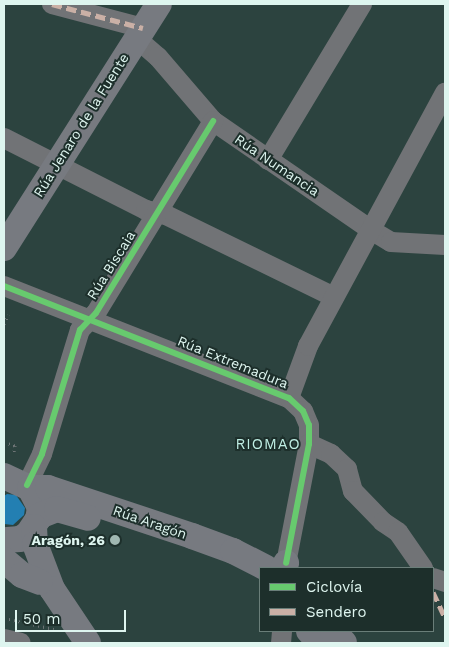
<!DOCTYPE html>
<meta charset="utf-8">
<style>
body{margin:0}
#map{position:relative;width:449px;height:647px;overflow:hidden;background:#2c433f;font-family:"Work Sans",sans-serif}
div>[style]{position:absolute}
.water>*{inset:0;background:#237fb2}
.path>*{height:2.5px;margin-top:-1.25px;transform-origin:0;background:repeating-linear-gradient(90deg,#6d7475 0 1px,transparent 0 5px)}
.minor>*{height:20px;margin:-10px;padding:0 10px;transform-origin:10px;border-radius:10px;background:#717376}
.major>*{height:26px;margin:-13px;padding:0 13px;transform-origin:13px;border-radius:13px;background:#777a80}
.quiet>*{height:5px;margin-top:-2.5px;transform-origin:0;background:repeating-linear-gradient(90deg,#cab0a6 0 10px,transparent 0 15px)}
.cycleway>*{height:6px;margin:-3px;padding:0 3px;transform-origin:3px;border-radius:3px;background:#67ca6e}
.dots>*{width:14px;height:14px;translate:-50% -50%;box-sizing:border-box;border:2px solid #1d2f2b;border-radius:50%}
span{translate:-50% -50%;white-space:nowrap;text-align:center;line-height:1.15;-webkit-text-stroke:4px #1d2f2b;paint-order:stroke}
.street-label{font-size:14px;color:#def5ef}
.poi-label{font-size:14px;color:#def5ef;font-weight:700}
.right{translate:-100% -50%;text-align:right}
.neighbourhood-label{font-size:15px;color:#bfefe4;letter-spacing:1px}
.frame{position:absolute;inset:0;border:5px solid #def5ef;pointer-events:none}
.legend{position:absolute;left:259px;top:567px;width:175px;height:65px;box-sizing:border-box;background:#1d2f2b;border:1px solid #6a7e79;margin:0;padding:6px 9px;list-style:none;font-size:15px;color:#def5ef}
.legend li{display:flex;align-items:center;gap:10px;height:25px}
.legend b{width:25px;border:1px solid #6a7e79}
.scale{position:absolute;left:15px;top:610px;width:111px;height:22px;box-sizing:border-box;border:2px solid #def5ef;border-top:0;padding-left:6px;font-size:15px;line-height:18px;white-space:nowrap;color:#def5ef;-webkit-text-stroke:4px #1d2f2b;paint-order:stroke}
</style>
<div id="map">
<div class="water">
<div style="clip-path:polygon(7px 494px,16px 495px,25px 508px,24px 515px,13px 525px,4px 524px,4px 496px)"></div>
</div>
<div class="path">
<div style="left:4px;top:324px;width:10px;rotate:-66deg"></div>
<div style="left:4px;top:442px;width:13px;rotate:18deg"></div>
<div style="left:16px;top:446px;width:9px;rotate:108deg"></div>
<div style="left:4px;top:618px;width:51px;rotate:12.4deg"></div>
</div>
<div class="minor">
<div style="left:52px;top:4px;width:94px;rotate:14.8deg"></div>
<div style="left:136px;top:38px;width:29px;rotate:41deg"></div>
<div style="left:158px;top:57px;width:84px;rotate:49.3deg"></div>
<div style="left:213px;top:121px;width:192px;rotate:34.6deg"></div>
<div style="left:371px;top:230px;width:23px;rotate:31deg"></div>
<div style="left:391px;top:242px;width:54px;rotate:3.2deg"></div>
<div style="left:4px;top:138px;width:159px;rotate:26.9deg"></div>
<div style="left:146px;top:210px;width:21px;rotate:14deg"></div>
<div style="left:166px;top:215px;width:187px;rotate:26deg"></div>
<div style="left:268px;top:160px;width:182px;rotate:-58.9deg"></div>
<div style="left:4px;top:286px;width:306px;rotate:21.5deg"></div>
<div style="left:289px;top:398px;width:19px;rotate:43deg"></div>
<div style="left:303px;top:411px;width:15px;rotate:67deg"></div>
<div style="left:309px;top:425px;width:19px;rotate:90deg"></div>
<div style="left:309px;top:444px;width:121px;rotate:100.9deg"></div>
<div style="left:289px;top:398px;width:55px;rotate:-69.9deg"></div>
<div style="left:308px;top:346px;width:288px;rotate:-61.6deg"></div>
<div style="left:309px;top:444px;width:24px;rotate:24deg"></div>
<div style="left:331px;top:454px;width:22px;rotate:43deg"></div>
<div style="left:347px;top:469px;width:23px;rotate:75deg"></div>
<div style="left:353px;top:491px;width:43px;rotate:45.9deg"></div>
<div style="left:383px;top:522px;width:18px;rotate:34deg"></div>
<div style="left:398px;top:532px;width:44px;rotate:55.2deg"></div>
<div style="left:27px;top:485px;width:34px;rotate:-64deg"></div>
<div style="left:42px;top:454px;width:130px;rotate:-73deg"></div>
<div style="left:80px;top:330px;width:23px;rotate:-47deg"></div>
<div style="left:96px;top:313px;width:225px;rotate:-58.6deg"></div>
<div style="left:433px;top:578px;width:13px;rotate:18deg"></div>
<div style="left:4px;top:639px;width:17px;rotate:13deg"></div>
<div style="left:281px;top:643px;width:12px;rotate:-85deg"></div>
</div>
<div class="major">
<div style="left:4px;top:248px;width:289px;rotate:-57.6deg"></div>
<div style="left:4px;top:476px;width:29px;rotate:25deg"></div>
<div style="left:30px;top:488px;width:22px;rotate:63deg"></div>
<div style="left:40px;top:508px;width:11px;rotate:100deg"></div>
<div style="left:38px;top:519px;width:18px;rotate:124deg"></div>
<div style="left:28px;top:534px;width:9px;rotate:148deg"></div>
<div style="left:20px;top:539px;width:16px;rotate:176deg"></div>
<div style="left:30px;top:488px;width:18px"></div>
<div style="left:48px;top:488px;width:152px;rotate:18.4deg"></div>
<div style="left:192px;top:536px;width:44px;rotate:20.1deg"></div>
<div style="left:233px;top:551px;width:37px;rotate:27deg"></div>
<div style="left:39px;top:516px;width:19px;rotate:-21deg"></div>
<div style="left:57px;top:509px;width:32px;rotate:16deg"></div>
<div style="left:34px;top:527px;width:17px;rotate:87deg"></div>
<div style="left:35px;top:544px;width:48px;rotate:69.3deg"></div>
<div style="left:52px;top:589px;width:65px;rotate:56.3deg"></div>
<div style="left:4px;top:560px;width:23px;rotate:40deg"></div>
<div style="left:22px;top:575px;width:19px;rotate:21deg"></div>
<div style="left:283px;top:568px;width:6px;rotate:-59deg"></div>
<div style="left:309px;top:631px;width:16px;rotate:47deg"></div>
<div style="left:333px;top:631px;width:16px;rotate:47deg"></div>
</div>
<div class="quiet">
<div style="left:52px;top:4px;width:94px;rotate:14.8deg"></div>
<div style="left:433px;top:592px;width:29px;rotate:65deg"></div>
</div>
<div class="cycleway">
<div style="left:4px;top:286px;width:306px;rotate:21.5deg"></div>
<div style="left:289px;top:398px;width:19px;rotate:43deg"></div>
<div style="left:303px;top:411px;width:15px;rotate:67deg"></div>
<div style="left:309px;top:425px;width:19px;rotate:90deg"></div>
<div style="left:309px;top:444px;width:121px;rotate:100.9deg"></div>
<div style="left:27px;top:485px;width:34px;rotate:-64deg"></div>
<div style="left:42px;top:454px;width:130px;rotate:-73deg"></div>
<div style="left:80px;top:330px;width:23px;rotate:-47deg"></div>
<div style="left:96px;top:313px;width:225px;rotate:-58.6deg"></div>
</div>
<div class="dots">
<div style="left:115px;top:540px;background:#a0b7b1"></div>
</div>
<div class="street-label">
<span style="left:81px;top:125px;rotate:-58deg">Rúa Jenaro de la Fuente</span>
<span style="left:277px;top:165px;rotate:34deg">Rúa Numancia</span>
<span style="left:111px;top:265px;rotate:-58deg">Rúa Biscaia</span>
<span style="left:233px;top:362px;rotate:22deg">Rúa Extremadura</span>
<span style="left:150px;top:522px;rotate:19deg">Rúa Aragón</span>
</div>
<div class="poi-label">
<span class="right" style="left:105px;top:540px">Aragón, 26</span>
</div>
<div class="neighbourhood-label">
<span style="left:268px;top:445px">RIOMAO</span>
</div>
<div class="frame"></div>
<ul class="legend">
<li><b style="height:6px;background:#67ca6e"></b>Ciclovía</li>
<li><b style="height:6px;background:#cab0a6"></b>Sendero</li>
</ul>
<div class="scale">50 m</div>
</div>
